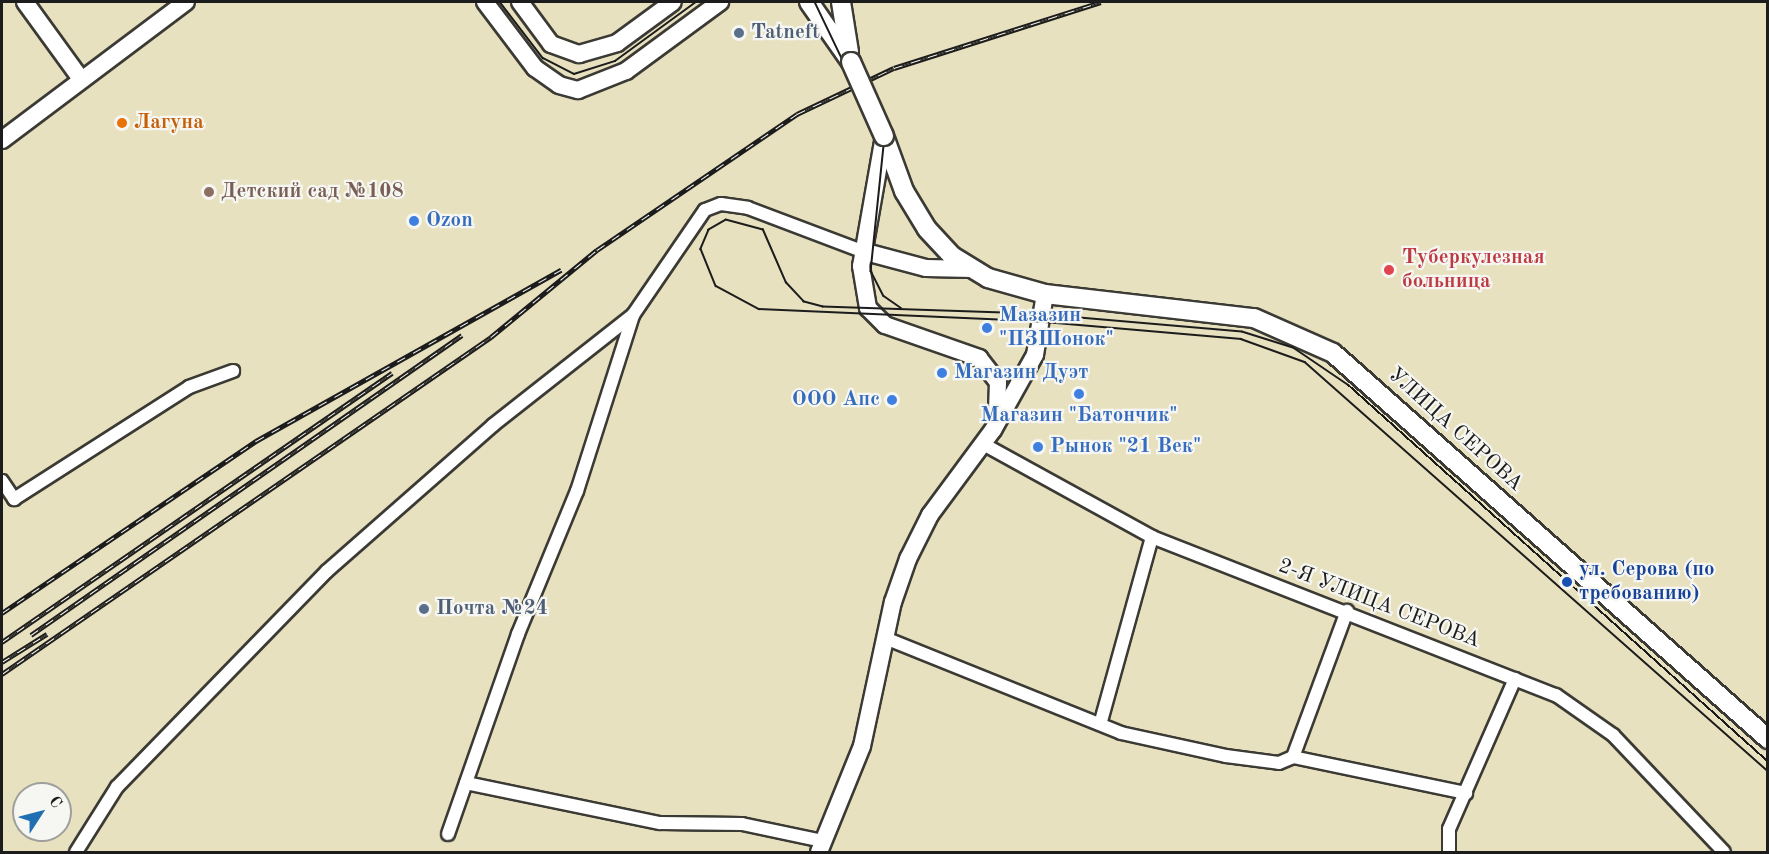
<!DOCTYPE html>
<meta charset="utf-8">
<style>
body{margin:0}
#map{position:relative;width:1769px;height:854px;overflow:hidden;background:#e8e1bf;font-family:"Old Standard TT",serif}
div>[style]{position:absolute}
.roads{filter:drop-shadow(2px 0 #3b3a34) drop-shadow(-2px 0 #3b3a34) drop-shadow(0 2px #3b3a34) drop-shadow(0 -2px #3b3a34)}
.street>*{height:12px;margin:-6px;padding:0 6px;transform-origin:6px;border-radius:6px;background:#fff}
.secondary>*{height:16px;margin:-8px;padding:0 8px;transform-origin:8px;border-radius:8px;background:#fff}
.primary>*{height:18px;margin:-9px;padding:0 9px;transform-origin:9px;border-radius:9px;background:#fff}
.tram>*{height:1.5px;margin:-0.75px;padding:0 0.75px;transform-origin:0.75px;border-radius:0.75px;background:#1c1c1c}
.rail>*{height:5px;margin-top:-2.5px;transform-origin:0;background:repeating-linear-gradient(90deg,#f6f6f2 0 9px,#1c1c1c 0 18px);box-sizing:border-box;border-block:2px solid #1c1c1c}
.bridges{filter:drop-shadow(2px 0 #3b3a34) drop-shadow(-2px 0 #3b3a34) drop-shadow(0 2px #3b3a34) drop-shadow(0 -2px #3b3a34)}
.primary-bridge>*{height:18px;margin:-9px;padding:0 9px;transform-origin:9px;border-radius:9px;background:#fff}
.dots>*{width:16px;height:16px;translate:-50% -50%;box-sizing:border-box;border:3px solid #f6f6f2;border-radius:50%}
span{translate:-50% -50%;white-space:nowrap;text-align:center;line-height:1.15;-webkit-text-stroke:4.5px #f6f6f2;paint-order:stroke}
.service-label{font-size:21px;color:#4e5e75;font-weight:700}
.left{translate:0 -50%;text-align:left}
.food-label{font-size:21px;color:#c56008;font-weight:700}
.education-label{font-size:21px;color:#785e54;font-weight:700}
.shop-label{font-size:21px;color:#366cbe;font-weight:700}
.right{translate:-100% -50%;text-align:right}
.health-label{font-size:21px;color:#be3a42;font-weight:700}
.street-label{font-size:21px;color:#1c1c1c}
.transit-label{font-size:21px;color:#164399;font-weight:700}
.frame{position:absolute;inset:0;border:3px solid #1c1c1c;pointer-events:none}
.north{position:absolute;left:12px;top:782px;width:60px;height:60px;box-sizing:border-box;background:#f6f6f2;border:2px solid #9f9f9c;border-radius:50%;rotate:54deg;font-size:16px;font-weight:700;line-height:24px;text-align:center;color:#1c1c1c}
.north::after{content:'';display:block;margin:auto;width:21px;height:27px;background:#1f6fb2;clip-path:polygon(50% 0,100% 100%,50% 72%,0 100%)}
</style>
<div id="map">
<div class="roads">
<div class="street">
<div style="left:983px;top:444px;width:193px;rotate:28.8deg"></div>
<div style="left:1152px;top:537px;width:434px;rotate:21.4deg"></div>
<div style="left:1556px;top:695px;width:70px;rotate:35.1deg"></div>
<div style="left:1613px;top:735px;width:161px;rotate:46.5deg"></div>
<div style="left:2px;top:481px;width:22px;rotate:56deg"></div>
<div style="left:14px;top:499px;width:208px;rotate:-32.6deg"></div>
<div style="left:189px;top:387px;width:47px;rotate:-20deg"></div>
<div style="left:885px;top:638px;width:254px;rotate:21.9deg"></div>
<div style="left:1121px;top:733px;width:107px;rotate:12.4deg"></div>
<div style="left:1226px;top:756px;width:53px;rotate:7.5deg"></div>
<div style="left:1279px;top:763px;width:15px;rotate:-23deg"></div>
<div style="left:1293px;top:757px;width:177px;rotate:11.8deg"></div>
<div style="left:1101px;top:721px;width:191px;rotate:-74.5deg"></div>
<div style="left:1293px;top:757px;width:156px;rotate:-69.7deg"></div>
<div style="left:466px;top:783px;width:198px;rotate:11.7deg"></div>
<div style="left:660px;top:823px;width:82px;rotate:0.7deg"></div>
<div style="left:742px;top:824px;width:83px;rotate:11.9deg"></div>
<div style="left:448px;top:834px;width:212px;rotate:-70.7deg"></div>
<div style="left:518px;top:634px;width:155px;rotate:-67.6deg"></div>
<div style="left:577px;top:491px;width:185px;rotate:-72.3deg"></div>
<div style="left:76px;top:852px;width:77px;rotate:-57.8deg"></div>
<div style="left:117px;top:787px;width:301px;rotate:-45.8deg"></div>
<div style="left:327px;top:571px;width:221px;rotate:-41.3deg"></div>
<div style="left:493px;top:425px;width:178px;rotate:-38.2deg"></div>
<div style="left:633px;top:315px;width:127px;rotate:-55.6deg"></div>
<div style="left:705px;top:210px;width:17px;rotate:-21deg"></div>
<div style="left:721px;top:204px;width:27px;rotate:8deg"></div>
<div style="left:748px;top:208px;width:122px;rotate:20.7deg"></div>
<div style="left:1449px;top:852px;width:23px;rotate:-90deg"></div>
<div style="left:1449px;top:829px;width:164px;rotate:-66.3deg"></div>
</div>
<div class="secondary">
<div style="left:25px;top:2px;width:95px;rotate:54deg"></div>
<div style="left:485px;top:2px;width:83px;rotate:52.9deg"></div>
<div style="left:535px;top:68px;width:29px;rotate:35deg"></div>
<div style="left:559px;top:85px;width:20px;rotate:15deg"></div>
<div style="left:578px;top:90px;width:52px;rotate:-21.6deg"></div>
<div style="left:626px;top:71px;width:117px;rotate:-36.3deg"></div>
<div style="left:520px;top:2px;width:52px;rotate:53.6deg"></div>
<div style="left:551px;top:44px;width:30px;rotate:20deg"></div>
<div style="left:579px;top:54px;width:40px;rotate:-16deg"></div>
<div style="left:617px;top:43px;width:69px;rotate:-36.2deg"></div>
<div style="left:884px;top:136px;width:132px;rotate:100deg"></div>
<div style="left:861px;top:266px;width:43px;rotate:80.5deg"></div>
<div style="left:868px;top:308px;width:24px;rotate:45deg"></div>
<div style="left:885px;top:325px;width:100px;rotate:19.3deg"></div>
<div style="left:979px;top:358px;width:31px;rotate:52deg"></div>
<div style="left:998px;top:382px;width:34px;rotate:92deg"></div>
<div style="left:2px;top:140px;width:230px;rotate:-36.9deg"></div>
<div style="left:862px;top:251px;width:66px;rotate:14.9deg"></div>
<div style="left:926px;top:268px;width:47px;rotate:1.2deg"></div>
<div style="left:819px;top:852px;width:114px;rotate:-67.9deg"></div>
<div style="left:862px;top:746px;width:147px;rotate:-77.9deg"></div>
<div style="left:893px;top:602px;width:46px;rotate:-70.8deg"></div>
<div style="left:908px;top:559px;width:49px;rotate:-63.4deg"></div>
<div style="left:930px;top:515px;width:106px;rotate:-53.5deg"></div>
<div style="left:993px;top:430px;width:86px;rotate:-60.8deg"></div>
<div style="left:1035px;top:355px;width:62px;rotate:-80.7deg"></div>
</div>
<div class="primary">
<div style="left:809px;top:2px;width:73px;rotate:55deg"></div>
<div style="left:841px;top:2px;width:51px;rotate:80.9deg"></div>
<div style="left:884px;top:136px;width:59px;rotate:70deg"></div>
<div style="left:904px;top:191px;width:44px;rotate:58.8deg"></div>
<div style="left:927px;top:229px;width:37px;rotate:47deg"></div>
<div style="left:952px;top:256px;width:42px;rotate:31.4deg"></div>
<div style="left:988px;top:278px;width:59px;rotate:15.7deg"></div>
<div style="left:1045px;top:294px;width:210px;rotate:6.6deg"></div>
<div style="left:1254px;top:318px;width:86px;rotate:23.9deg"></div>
<div style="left:1333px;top:353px;width:582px;rotate:41.58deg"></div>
</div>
</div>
<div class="tram">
<div style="left:500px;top:2px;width:71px;rotate:52.5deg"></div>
<div style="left:543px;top:58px;width:35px;rotate:27deg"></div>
<div style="left:574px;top:74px;width:43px;rotate:-17.6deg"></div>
<div style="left:615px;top:61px;width:100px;rotate:-36.1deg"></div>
<div style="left:815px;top:2px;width:160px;rotate:64.4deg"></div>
<div style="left:884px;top:146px;width:126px;rotate:95.9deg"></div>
<div style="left:871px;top:271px;width:28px;rotate:63deg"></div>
<div style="left:884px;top:296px;width:21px;rotate:35deg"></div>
<div style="left:1768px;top:762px;width:563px;rotate:-138.1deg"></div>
<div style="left:1349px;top:386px;width:68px;rotate:-145.8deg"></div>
<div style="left:1293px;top:348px;width:53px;rotate:-162.6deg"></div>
<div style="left:1242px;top:332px;width:209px;rotate:-175.1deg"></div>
<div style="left:1034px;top:314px;width:211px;rotate:-178.1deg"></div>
<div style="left:823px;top:307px;width:20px;rotate:-165deg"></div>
<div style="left:804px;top:302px;width:26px;rotate:-133deg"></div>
<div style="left:786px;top:283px;width:58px;rotate:-113.5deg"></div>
<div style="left:763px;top:230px;width:38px;rotate:-165deg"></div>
<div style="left:726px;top:220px;width:20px;rotate:150deg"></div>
<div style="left:709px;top:230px;width:21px;rotate:113deg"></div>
<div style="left:701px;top:249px;width:40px;rotate:68deg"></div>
<div style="left:716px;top:286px;width:49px;rotate:28.1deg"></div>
<div style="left:759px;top:309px;width:274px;rotate:2.5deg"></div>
<div style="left:1033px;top:321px;width:209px;rotate:4.9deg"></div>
<div style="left:1241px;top:339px;width:68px;rotate:19.8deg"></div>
<div style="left:1305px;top:362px;width:618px;rotate:41.46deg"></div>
</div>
<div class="rail">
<div style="left:2px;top:613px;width:307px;rotate:-34.1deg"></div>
<div style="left:256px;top:441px;width:350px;rotate:-29.3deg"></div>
<div style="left:31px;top:635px;width:525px;rotate:-34.84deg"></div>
<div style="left:2px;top:642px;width:474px;rotate:-34.6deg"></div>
<div style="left:2px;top:662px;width:53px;rotate:-31.9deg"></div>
<div style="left:2px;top:674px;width:594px;rotate:-34.57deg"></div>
<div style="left:491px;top:337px;width:137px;rotate:-39.4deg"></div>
<div style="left:597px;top:250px;width:242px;rotate:-34.2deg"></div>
<div style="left:797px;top:114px;width:107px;rotate:-25.4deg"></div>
<div style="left:894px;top:68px;width:217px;rotate:-17.7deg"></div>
</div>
<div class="bridges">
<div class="primary-bridge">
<div style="left:851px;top:62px;width:81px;rotate:66deg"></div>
</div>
</div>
<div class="dots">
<div style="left:739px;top:33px;background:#5c6f8a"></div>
<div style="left:122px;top:123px;background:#e8710a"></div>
<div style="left:209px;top:192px;background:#8d6e63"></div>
<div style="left:414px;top:221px;background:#3f7fe0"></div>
<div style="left:1389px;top:270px;background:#e0444e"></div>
<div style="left:987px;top:328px;background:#3f7fe0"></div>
<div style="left:942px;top:373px;background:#3f7fe0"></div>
<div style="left:1079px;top:394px;background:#3f7fe0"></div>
<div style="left:892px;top:400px;background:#3f7fe0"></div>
<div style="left:1038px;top:447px;background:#3f7fe0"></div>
<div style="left:1567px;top:582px;background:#1a4fb4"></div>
<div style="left:424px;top:609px;background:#5c6f8a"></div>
</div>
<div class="service-label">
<span class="left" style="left:751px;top:33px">Tatneft</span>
<span class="left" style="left:436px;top:609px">Почта №24</span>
</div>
<div class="food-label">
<span class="left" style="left:134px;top:123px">Лагуна</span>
</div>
<div class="education-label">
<span class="left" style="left:221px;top:192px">Детский сад №108</span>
</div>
<div class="shop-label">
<span class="left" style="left:426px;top:221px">Ozon</span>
<span class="left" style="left:999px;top:328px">Мазазин<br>"ПЗШонок"</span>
<span class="left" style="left:954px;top:373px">Магазин Дуэт</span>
<span class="right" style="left:880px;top:400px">ООО Апс</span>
<span style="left:1079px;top:416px">Магазин "Батончик"</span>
<span class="left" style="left:1050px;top:447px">Рынок "21 Век"</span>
</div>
<div class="health-label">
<span class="left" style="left:1402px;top:270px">Туберкулезная<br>больница</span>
</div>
<div class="street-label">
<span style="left:1455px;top:430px;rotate:42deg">УЛИЦА СЕРОВА</span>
<span style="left:1379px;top:604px;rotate:21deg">2-Я УЛИЦА СЕРОВА</span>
</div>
<div class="transit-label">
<span class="left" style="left:1579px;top:582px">ул. Серова (по<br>требованию)</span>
</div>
<div class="frame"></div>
<div class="north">С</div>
</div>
